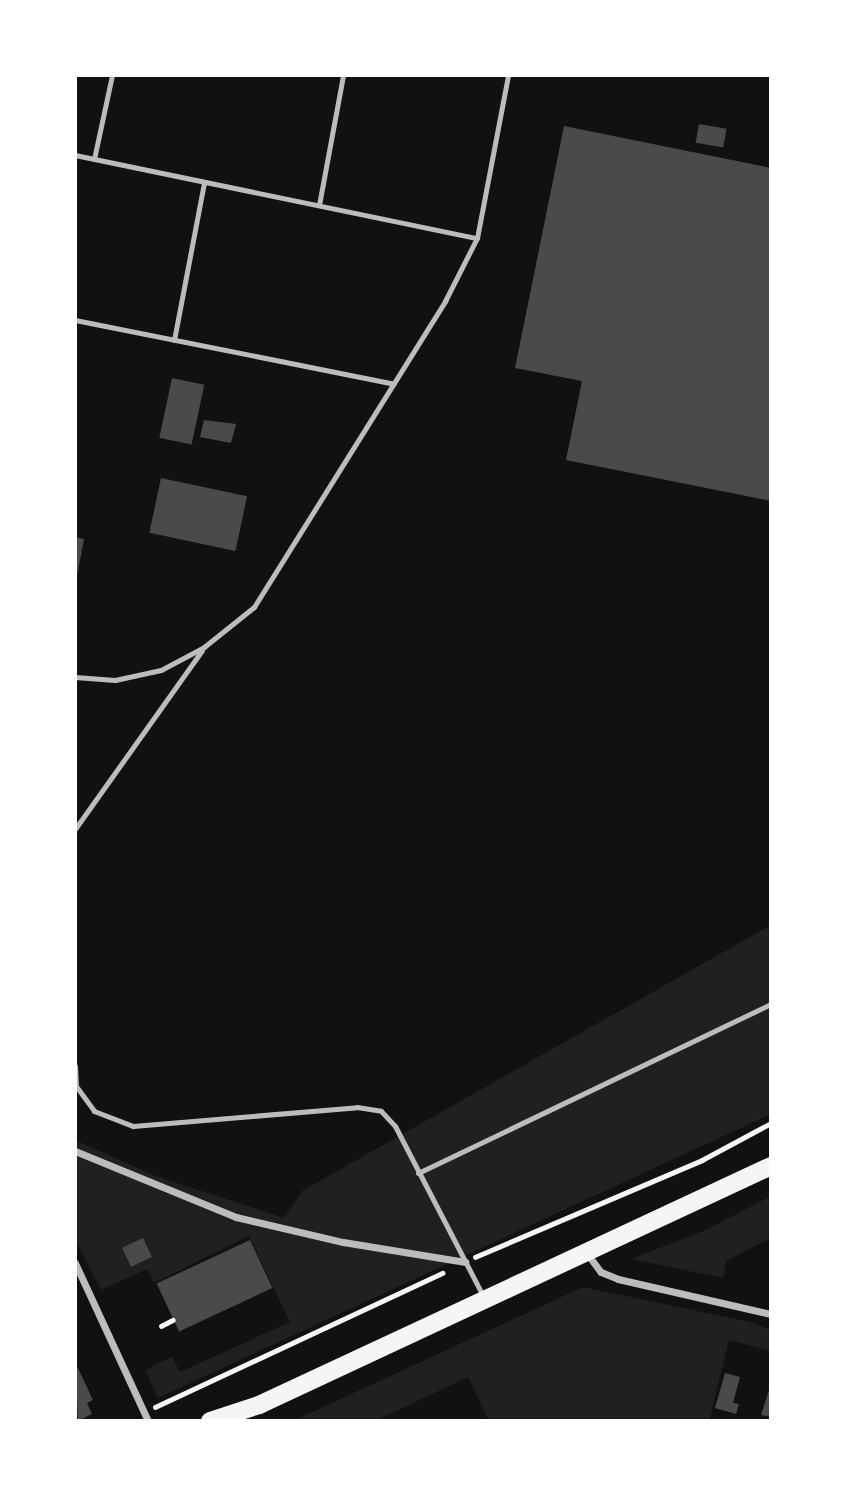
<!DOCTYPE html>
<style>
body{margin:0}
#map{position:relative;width:846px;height:1496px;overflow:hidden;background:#111;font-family:Inter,sans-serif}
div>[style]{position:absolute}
.green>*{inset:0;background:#202020}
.building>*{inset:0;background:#4a4a4a;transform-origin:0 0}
.path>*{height:4.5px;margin:-2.25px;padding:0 2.25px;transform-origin:2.25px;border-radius:2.25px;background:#f5f5f5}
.service>*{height:5px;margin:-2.5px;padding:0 2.5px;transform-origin:2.5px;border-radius:2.5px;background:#bcbcbc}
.minor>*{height:7px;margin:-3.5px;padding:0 3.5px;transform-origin:3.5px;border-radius:3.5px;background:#bcbcbc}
.primary>*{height:18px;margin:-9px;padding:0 9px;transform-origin:9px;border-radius:9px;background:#f5f5f5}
span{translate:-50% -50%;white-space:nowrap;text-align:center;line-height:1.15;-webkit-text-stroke:7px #fff;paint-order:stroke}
.frame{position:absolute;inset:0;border:77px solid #fff;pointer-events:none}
</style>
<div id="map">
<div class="green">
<div style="clip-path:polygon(771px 925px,771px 1114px,158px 1398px,145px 1370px,172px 1357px,180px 1372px,290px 1322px,249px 1236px,154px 1283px,147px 1269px,101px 1290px,75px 1239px,75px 1140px,153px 1175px,284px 1218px,302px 1191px)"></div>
<div style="clip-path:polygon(771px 1196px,771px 1238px,726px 1261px,723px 1278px,631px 1259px,706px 1230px)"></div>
<div style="clip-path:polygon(583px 1287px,750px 1322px,771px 1330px,771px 1351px,729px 1340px,709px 1421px,489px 1421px,468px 1377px,375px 1421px,293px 1421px)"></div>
</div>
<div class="building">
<div style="left:699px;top:124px;width:28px;height:19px;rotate:10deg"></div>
<div style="clip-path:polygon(564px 126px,771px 168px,771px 501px,566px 460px,582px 381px,515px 368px)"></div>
<div style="left:172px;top:378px;width:33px;height:61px;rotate:12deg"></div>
<div style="clip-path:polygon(204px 420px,236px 424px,231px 443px,200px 437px)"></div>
<div style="left:161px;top:478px;width:88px;height:56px;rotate:12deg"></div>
<div style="clip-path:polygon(75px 537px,84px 539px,77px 576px,75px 576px)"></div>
<div style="left:143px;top:1238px;width:21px;height:23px;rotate:65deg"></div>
<div style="left:250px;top:1240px;width:53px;height:103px;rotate:65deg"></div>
<div style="clip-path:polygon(75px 1362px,93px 1400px,87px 1403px,92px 1414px,78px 1421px)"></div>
<div style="clip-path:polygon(725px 1373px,740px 1377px,733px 1403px,739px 1404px,736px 1414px,715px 1408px)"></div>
<div style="clip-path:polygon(771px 1384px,771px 1417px,761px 1415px)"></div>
</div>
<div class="path">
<div style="left:475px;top:1257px;width:247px;rotate:-23.1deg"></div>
<div style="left:702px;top:1160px;width:78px;rotate:-28.2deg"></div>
<div style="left:161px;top:1326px;width:13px;rotate:-27deg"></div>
<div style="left:155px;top:1407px;width:317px;rotate:-25deg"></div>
</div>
<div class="service">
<div style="left:75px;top:155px;width:410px;rotate:11.7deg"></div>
<div style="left:94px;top:159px;width:86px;rotate:-77.9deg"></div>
<div style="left:319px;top:205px;width:132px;rotate:-79.5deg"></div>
<div style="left:75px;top:320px;width:325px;rotate:11.3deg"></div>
<div style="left:174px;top:340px;width:161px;rotate:-79.2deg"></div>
<div style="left:75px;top:677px;width:40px;rotate:4.3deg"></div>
<div style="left:115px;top:680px;width:47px;rotate:-12.3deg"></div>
<div style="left:161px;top:670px;width:49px;rotate:-28.1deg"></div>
<div style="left:204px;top:647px;width:64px;rotate:-38.7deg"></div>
<div style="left:254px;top:607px;width:361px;rotate:-58deg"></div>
<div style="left:445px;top:301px;width:71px;rotate:-63.1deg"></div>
<div style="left:477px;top:238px;width:166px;rotate:-79.2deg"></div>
<div style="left:75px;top:829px;width:219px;rotate:-54.6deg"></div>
<div style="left:75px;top:1066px;width:20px;rotate:87deg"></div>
<div style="left:76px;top:1086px;width:31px;rotate:54deg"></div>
<div style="left:94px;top:1111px;width:42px;rotate:21deg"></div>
<div style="left:133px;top:1126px;width:225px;rotate:-4.8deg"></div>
<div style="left:357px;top:1107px;width:24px;rotate:9deg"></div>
<div style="left:381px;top:1111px;width:21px;rotate:47deg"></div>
<div style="left:395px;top:1126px;width:191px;rotate:62.6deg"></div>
<div style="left:418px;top:1173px;width:391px;rotate:-25.6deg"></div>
</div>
<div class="minor">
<div style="left:75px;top:1151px;width:174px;rotate:22.3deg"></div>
<div style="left:236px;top:1217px;width:110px;rotate:13.2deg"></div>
<div style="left:343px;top:1242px;width:124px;rotate:9.3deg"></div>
<div style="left:588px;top:1255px;width:21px;rotate:53deg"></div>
<div style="left:601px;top:1272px;width:18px;rotate:22deg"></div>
<div style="left:618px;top:1279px;width:157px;rotate:12.9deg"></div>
<div style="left:75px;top:1263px;width:174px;rotate:65.2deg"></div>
</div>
<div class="primary">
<div style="left:210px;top:1421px;width:52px;rotate:-18.1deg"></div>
<div style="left:259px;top:1405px;width:565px;rotate:-25.02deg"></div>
</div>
<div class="frame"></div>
</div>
